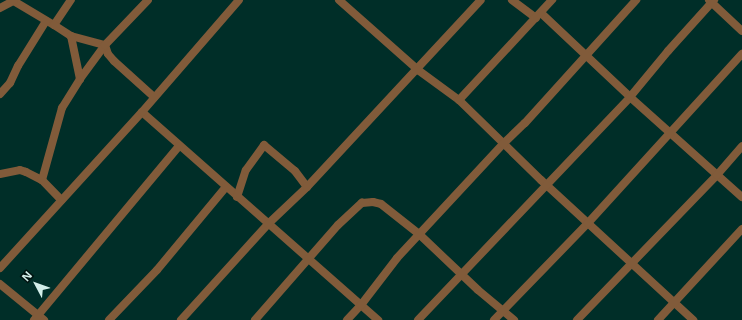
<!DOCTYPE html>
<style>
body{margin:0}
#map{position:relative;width:742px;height:320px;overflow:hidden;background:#002e28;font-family:"Open Sans",sans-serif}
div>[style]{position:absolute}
.minor>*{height:8px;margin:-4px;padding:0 4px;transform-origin:4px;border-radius:4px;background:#815b3a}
span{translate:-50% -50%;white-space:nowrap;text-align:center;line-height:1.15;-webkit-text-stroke:3px #001310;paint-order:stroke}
.north{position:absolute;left:16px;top:264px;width:40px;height:40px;-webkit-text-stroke:3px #001310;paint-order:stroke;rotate:311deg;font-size:11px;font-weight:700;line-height:16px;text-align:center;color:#d2eee9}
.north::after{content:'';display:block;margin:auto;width:14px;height:18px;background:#d2eee9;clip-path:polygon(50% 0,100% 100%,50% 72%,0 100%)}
</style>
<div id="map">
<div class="minor">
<div style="left:12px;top:0;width:49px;rotate:30.8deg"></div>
<div style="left:54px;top:25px;width:30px;rotate:-56deg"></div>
<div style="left:339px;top:0;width:106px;rotate:41.5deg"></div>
<div style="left:418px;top:70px;width:51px;rotate:36.2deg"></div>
<div style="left:459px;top:100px;width:115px;rotate:44.3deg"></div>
<div style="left:541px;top:180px;width:207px;rotate:42.6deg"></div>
<div style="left:512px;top:0;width:30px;rotate:37deg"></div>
<div style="left:709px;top:0;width:45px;rotate:43.2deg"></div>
<div style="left:0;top:8px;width:15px;rotate:-28deg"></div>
<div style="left:541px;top:13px;width:122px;rotate:43.3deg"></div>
<div style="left:630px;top:97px;width:150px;rotate:41.8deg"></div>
<div style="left:54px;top:25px;width:20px;rotate:33deg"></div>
<div style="left:71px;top:36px;width:35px;rotate:15deg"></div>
<div style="left:71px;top:36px;width:44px;rotate:78.2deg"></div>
<div style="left:105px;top:45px;width:9px;rotate:72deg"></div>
<div style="left:108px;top:54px;width:9px;rotate:49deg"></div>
<div style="left:114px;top:61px;width:54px;rotate:42deg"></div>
<div style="left:0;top:94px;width:15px;rotate:-48deg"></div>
<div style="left:10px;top:83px;width:19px;rotate:-65deg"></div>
<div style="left:18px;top:66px;width:53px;rotate:-58.1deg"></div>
<div style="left:459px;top:100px;width:137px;rotate:-47.1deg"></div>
<div style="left:142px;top:112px;width:315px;rotate:41.4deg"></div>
<div style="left:0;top:174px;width:20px;rotate:-11deg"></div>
<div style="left:20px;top:170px;width:6px;rotate:18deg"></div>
<div style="left:26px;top:172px;width:18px;rotate:27deg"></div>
<div style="left:42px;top:180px;width:28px;rotate:46deg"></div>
<div style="left:42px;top:180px;width:75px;rotate:-74.5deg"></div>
<div style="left:62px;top:108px;width:34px;rotate:-58deg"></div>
<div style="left:80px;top:79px;width:42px;rotate:-53.7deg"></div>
<div style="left:105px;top:45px;width:62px;rotate:-46.3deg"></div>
<div style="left:237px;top:197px;width:28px;rotate:-72deg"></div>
<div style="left:246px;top:170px;width:31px;rotate:-54deg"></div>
<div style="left:264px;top:145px;width:40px;rotate:40deg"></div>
<div style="left:295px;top:171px;width:20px;rotate:53deg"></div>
<div style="left:0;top:268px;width:211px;rotate:-47.7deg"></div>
<div style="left:142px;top:112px;width:148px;rotate:-49.1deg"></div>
<div style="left:0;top:284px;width:57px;rotate:39.3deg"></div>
<div style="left:34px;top:320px;width:226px;rotate:-50.2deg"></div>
<div style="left:109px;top:320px;width:69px;rotate:-46.2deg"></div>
<div style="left:157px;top:270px;width:108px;rotate:-50.3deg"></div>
<div style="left:181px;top:320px;width:130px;rotate:-47.8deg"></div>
<div style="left:268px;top:224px;width:54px;rotate:-43.5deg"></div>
<div style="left:307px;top:187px;width:255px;rotate:-47.1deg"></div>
<div style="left:255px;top:320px;width:126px;rotate:-48.9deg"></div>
<div style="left:338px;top:225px;width:33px;rotate:-43deg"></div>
<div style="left:362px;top:203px;width:11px;rotate:-5deg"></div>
<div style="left:373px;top:202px;width:8px;rotate:14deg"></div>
<div style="left:381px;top:204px;width:48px;rotate:38.3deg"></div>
<div style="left:419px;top:234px;width:81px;rotate:43.5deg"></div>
<div style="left:478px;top:290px;width:47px;rotate:39.8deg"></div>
<div style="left:347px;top:320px;width:21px;rotate:-47deg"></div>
<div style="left:361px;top:305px;width:59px;rotate:-52.5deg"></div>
<div style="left:397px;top:258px;width:156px;rotate:-47.1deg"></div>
<div style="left:503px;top:144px;width:30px;rotate:-44deg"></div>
<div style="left:525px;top:123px;width:166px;rotate:-47.9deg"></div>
<div style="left:418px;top:320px;width:308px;rotate:-46.4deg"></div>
<div style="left:630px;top:97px;width:60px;rotate:-50.4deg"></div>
<div style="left:668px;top:51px;width:69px;rotate:-48deg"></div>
<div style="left:494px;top:320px;width:135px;rotate:-45.9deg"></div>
<div style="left:588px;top:223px;width:229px;rotate:-47.7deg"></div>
<div style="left:577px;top:320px;width:202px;rotate:-46deg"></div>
<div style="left:717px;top:175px;width:38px;rotate:-49deg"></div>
<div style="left:658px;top:320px;width:124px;rotate:-47.3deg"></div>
</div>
<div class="north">N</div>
</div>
